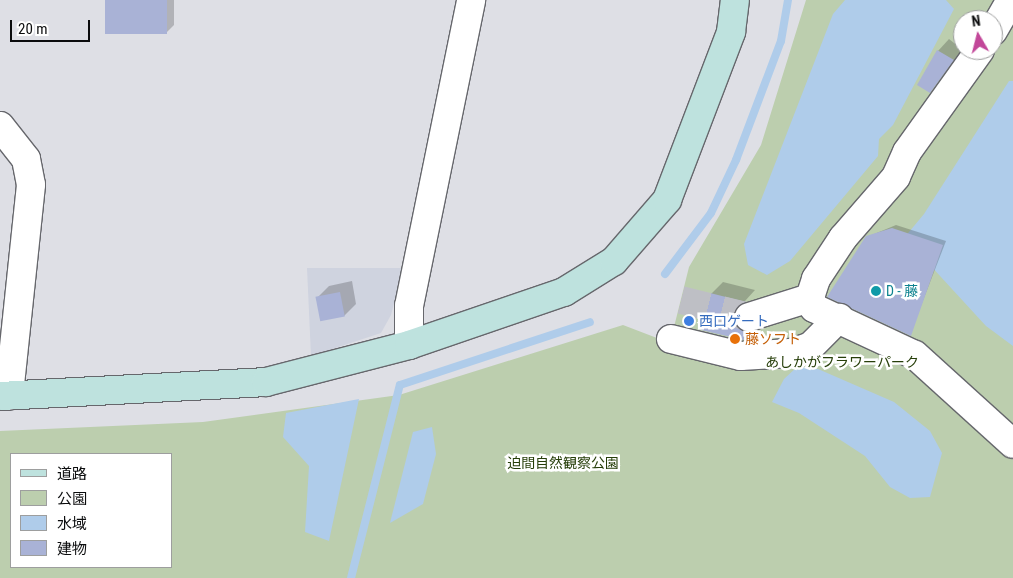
<!DOCTYPE html>
<meta charset="utf-8">
<style>
body{margin:0}
#map{position:relative;width:1013px;height:578px;overflow:hidden;background:#dedfe5;font-family:"Roboto Condensed","Noto Sans JP",sans-serif}
div>[style]{position:absolute}
.built>*{inset:0;background:#cfd3df}
.green>*{inset:0;background:#bcceae}
.water>*{inset:0;background:#afccea}
.shadow>*{inset:0;background:#0003}
.stream>*{height:8px;margin:-4px;padding:0 4px;transform-origin:4px;border-radius:4px;background:#afccea}
.building>*{inset:0;background:#a9b2d6;transform-origin:0 0}
.street-tunnel>*{height:28px;margin-top:-14px;transform-origin:0;background:repeating-linear-gradient(90deg,#bebfc5 0 28px,transparent 0 42px)}
.roads{filter:drop-shadow(1px 0 #66676c) drop-shadow(-1px 0 #66676c) drop-shadow(0 1px #66676c) drop-shadow(0 -1px #66676c)}
.street>*{height:28px;margin:-14px;padding:0 14px;transform-origin:14px;border-radius:14px;background:#fff}
.secondary>*{height:28px;margin:-14px;padding:0 14px;transform-origin:14px;border-radius:14px;background:#bee2de}
.dots>*{width:14px;height:14px;translate:-50% -50%;box-sizing:border-box;border:2px solid #fff;border-radius:50%}
span{translate:-50% -50%;white-space:nowrap;text-align:center;line-height:1.15;-webkit-text-stroke:5px #fff;paint-order:stroke}
.culture-label{font-size:14px;color:#0d838f}
.left{translate:0 -50%;text-align:left}
.shop-label{font-size:14px;color:#366cbe}
.food-label{font-size:14px;color:#c56008}
.park-label{font-size:14px;color:#263e09}
.legend{position:absolute;left:10px;top:453px;width:162px;height:115px;box-sizing:border-box;background:#fff;border:1px solid #9d9e9e;margin:0;padding:6px 9px;list-style:none;font-size:15px;color:#0b0c0d}
.legend li{display:flex;align-items:center;gap:10px;height:25px}
.legend b{width:25px;border:1px solid #9d9e9e}
.north{position:absolute;left:953px;top:10px;width:50px;height:50px;box-sizing:border-box;background:#fff;border:1px solid #9d9e9e;border-radius:50%;rotate:352deg;font-size:14px;font-weight:700;line-height:20px;text-align:center;color:#0b0c0d}
.north::after{content:'';display:block;margin:auto;width:18px;height:22px;background:#c24799;clip-path:polygon(50% 0,100% 100%,50% 72%,0 100%)}
.scale{position:absolute;left:10px;top:20px;width:80px;height:22px;box-sizing:border-box;border:2px solid #0b0c0d;border-top:0;padding-left:6px;font-size:15px;line-height:18px;white-space:nowrap;color:#0b0c0d;-webkit-text-stroke:4px #fff;paint-order:stroke}
</style>
<div id="map">
<div class="built">
<div style="clip-path:polygon(307px 268px,403px 268px,391px 315px,381px 333px,311px 356px)"></div>
</div>
<div class="green">
<div style="clip-path:polygon(evenodd,806px 0,1013px 0,1013px 578px,0 578px,0 431px,203px 422px,399px 395px,623px 325px,670px 343px,689px 267px,761px 145px,806px 0,963px 20px,993px 20px,993px 50px,963px 50px,963px 20px,806px 0,11px 454px,171px 454px,171px 567px,11px 567px,11px 454px)"></div>
</div>
<div class="water">
<div style="clip-path:polygon(845px 0,946px 0,954px 9px,893px 125px,879px 139px,878px 156px,790px 261px,767px 275px,748px 265px,744px 244px,833px 14px)"></div>
<div style="clip-path:polygon(1009px 81px,1013px 81px,1013px 346px,986px 326px,918px 252px,899px 244px,924px 214px)"></div>
<div style="clip-path:polygon(797px 367px,818px 369px,894px 402px,930px 431px,942px 453px,930px 497px,910px 498px,890px 487px,865px 456px,799px 413px,772px 402px,784px 379px)"></div>
<div style="clip-path:polygon(359px 399px,329px 541px,305px 532px,309px 466px,283px 437px,286px 413px)"></div>
<div style="clip-path:polygon(432px 427px,436px 454px,423px 504px,390px 523px,413px 432px)"></div>
</div>
<div class="shadow">
<div style="clip-path:polygon(106px 0,174px 0,174px 25px,166px 33px)"></div>
<div style="clip-path:polygon(949px 39px,963px 50px,930px 91px,938px 51px)"></div>
<div style="clip-path:polygon(896px 225px,946px 241px,910px 334px,867px 237px)"></div>
<div style="clip-path:polygon(352px 281px,356px 304px,344px 316px,317px 298px,329px 286px)"></div>
<div style="clip-path:polygon(723px 282px,755px 290px,745px 301px,755px 327px,743px 339px,711px 294px)"></div>
</div>
<div class="stream">
<div style="left:665px;top:274px;width:76px;rotate:-53deg"></div>
<div style="left:711px;top:213px;width:59px;rotate:-64.7deg"></div>
<div style="left:736px;top:160px;width:127px;rotate:-69.3deg"></div>
<div style="left:781px;top:41px;width:42px;rotate:-80.3deg"></div>
<div style="left:351px;top:578px;width:199px;rotate:-75.8deg"></div>
<div style="left:400px;top:385px;width:200px;rotate:-18.3deg"></div>
</div>
<div class="building">
<div style="left:105px;top:0;width:62px;height:34px"></div>
<div style="clip-path:polygon(937px 50px,954px 60px,930px 93px,917px 85px)"></div>
<div style="clip-path:polygon(892px 228px,943px 245px,911px 336px,827px 297px,866px 236px)"></div>
<div style="left:340px;top:292px;width:25px;height:25px;rotate:79deg"></div>
<div style="clip-path:polygon(710px 293px,746px 302px,734px 314px,738px 328px,746px 332px,744px 340px,701px 330px)"></div>
</div>
<div class="street-tunnel">
<div style="left:681px;top:300px;width:70px;rotate:14deg"></div>
</div>
<div class="roads">
<div class="street">
<div style="left:993px;top:31px;width:36px;rotate:-60deg"></div>
<div style="left:980px;top:50px;width:125px;rotate:125.6deg"></div>
<div style="left:907px;top:152px;width:27px;rotate:114deg"></div>
<div style="left:896px;top:177px;width:81px;rotate:131deg"></div>
<div style="left:843px;top:238px;width:49px;rotate:123.4deg"></div>
<div style="left:816px;top:279px;width:20px;rotate:108deg"></div>
<div style="left:810px;top:298px;width:11px;rotate:68deg"></div>
<div style="left:814px;top:308px;width:111px;rotate:25deg"></div>
<div style="left:915px;top:355px;width:132px;rotate:42.2deg"></div>
<div style="left:0;top:126px;width:42px;rotate:51.8deg"></div>
<div style="left:26px;top:159px;width:26px;rotate:79deg"></div>
<div style="left:31px;top:185px;width:212px;rotate:96deg"></div>
<div style="left:749px;top:317px;width:64px;rotate:-17.3deg"></div>
<div style="left:671px;top:339px;width:72px;rotate:13.7deg"></div>
<div style="left:741px;top:356px;width:50px;rotate:-3.4deg"></div>
<div style="left:791px;top:353px;width:21px;rotate:-19deg"></div>
<div style="left:811px;top:346px;width:40px;rotate:-45deg"></div>
<div style="left:409px;top:345px;width:39px;rotate:-90deg"></div>
<div style="left:409px;top:306px;width:312px;rotate:-78.5deg"></div>
</div>
<div class="secondary">
<div style="left:0;top:396px;width:266px;rotate:-3deg"></div>
<div style="left:266px;top:382px;width:148px;rotate:-14.5deg"></div>
<div style="left:409px;top:345px;width:164px;rotate:-18.9deg"></div>
<div style="left:564px;top:292px;width:59px;rotate:-31.8deg"></div>
<div style="left:614px;top:261px;width:81px;rotate:-49deg"></div>
<div style="left:667px;top:200px;width:180px;rotate:-69.1deg"></div>
<div style="left:731px;top:32px;width:32px;rotate:-83deg"></div>
</div>
</div>
<div class="dots">
<div style="left:876px;top:291px;background:#0f9aa8"></div>
<div style="left:689px;top:321px;background:#3f7fe0"></div>
<div style="left:735px;top:339px;background:#e8710a"></div>
</div>
<div class="culture-label">
<span class="left" style="left:886px;top:291px">D - 藤</span>
</div>
<div class="shop-label">
<span class="left" style="left:699px;top:321px">西口ゲート</span>
</div>
<div class="food-label">
<span class="left" style="left:745px;top:339px">藤ソフト</span>
</div>
<div class="park-label">
<span style="left:842px;top:362px">あしかがフラワーパーク</span>
<span style="left:563px;top:463px">迫間自然観察公園</span>
</div>
<ul class="legend">
<li><b style="height:6px;background:#bee2de"></b>道路</li>
<li><b style="height:14px;background:#bcceae"></b>公園</li>
<li><b style="height:14px;background:#afccea"></b>水域</li>
<li><b style="height:14px;background:#a9b2d6"></b>建物</li>
</ul>
<div class="north">N</div>
<div class="scale">20 m</div>
</div>
